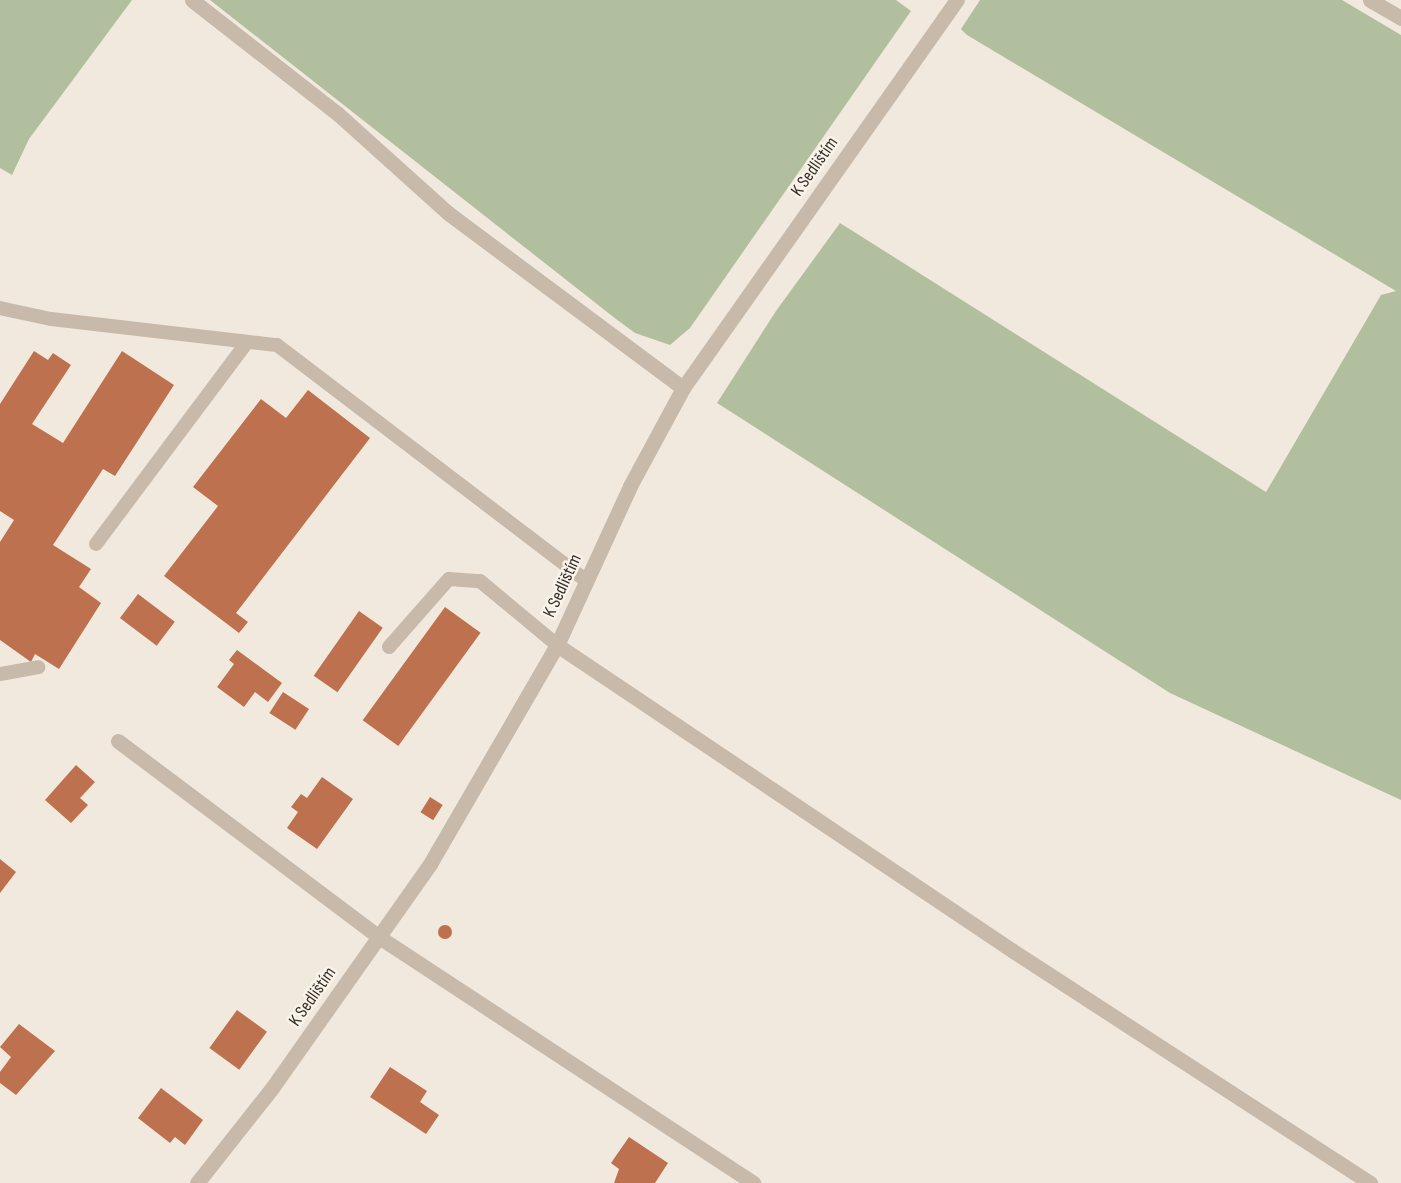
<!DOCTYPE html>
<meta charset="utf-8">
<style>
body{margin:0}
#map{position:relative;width:1401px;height:1183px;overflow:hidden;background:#f1e9dd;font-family:"Sofia Sans Condensed",sans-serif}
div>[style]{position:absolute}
.green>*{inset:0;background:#b2bf9e}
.building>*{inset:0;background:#be714e;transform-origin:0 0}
.round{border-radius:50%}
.lane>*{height:14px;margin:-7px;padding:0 7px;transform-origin:7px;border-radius:7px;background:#c8baaa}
.street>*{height:15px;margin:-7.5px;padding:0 7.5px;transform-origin:7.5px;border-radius:7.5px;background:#c8baaa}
span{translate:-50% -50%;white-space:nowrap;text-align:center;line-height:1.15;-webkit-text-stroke:5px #f9f3ea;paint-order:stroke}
.street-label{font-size:18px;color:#362e29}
</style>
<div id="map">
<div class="green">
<div style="clip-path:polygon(0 0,132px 0,29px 139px,12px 175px,0 168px)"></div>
<div style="clip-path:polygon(210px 0,896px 0,911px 11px,690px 328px,670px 345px,635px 333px,616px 319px)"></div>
<div style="clip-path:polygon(980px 0,1342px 0,1401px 35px,1401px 800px,1170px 693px,717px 403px,776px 311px,840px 223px,1266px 492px,1381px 295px,1396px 291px,967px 35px,961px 29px)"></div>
</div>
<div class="building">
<div style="clip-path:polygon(34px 351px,48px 360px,53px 353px,71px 365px,32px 424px,63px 443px,122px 351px,174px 385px,115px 476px,103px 469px,53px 545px,91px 569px,79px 587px,101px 603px,59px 669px,35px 654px,31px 662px,0 640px,0 542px,14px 520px,0 511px,0 404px)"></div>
<div style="clip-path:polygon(308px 390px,370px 438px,236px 613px,248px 622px,239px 633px,164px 576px,218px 506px,193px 487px,261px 399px,286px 418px)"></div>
<div style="left:138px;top:594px;width:46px;height:30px;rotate:37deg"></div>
<div style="left:445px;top:607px;width:44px;height:140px;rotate:36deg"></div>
<div style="left:359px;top:611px;width:29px;height:79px;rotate:35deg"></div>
<div style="clip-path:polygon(237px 650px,282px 683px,268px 702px,255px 692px,244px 707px,217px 687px,234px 664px,229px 660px)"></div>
<div style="left:283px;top:692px;width:31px;height:25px;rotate:33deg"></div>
<div style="clip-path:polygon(76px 765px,95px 782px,80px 798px,88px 805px,71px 823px,45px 800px)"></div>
<div style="clip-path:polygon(322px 777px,353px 799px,317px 849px,287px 828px,298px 812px,291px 807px,301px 794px,307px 798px)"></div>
<div style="left:430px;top:797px;width:15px;height:18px;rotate:32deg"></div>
<div style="clip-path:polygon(0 859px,16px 872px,0 893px)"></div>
<div class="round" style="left:438px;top:925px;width:14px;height:14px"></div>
<div style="left:237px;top:1010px;width:37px;height:47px;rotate:36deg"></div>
<div style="clip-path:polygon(19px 1024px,55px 1051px,16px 1095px,0 1083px,0 1072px,11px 1057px,0 1047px)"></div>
<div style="clip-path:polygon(390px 1067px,427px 1091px,420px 1102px,439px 1115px,426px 1134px,370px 1097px)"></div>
<div style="clip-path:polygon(161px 1088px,203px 1120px,185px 1145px,175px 1137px,170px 1143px,138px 1118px)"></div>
<div style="clip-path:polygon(629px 1137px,668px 1163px,655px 1183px,614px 1183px,619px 1169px,611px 1163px)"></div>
</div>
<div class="lane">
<div style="left:0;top:308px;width:52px;rotate:12.2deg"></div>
<div style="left:51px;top:319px;width:227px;rotate:6.6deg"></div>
<div style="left:277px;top:345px;width:390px;rotate:37.3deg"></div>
<div style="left:96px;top:544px;width:252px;rotate:-53.2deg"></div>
<div style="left:389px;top:647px;width:91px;rotate:-48.6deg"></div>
<div style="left:449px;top:579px;width:31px;rotate:4deg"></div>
<div style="left:480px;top:581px;width:100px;rotate:39.7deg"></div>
<div style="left:0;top:674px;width:39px;rotate:-10deg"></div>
</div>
<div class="street">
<div style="left:192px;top:0;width:185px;rotate:38deg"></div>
<div style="left:338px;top:114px;width:148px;rotate:42deg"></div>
<div style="left:448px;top:213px;width:293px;rotate:36.7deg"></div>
<div style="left:1370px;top:0;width:36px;rotate:30deg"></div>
<div style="left:557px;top:645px;width:549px;rotate:33.86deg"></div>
<div style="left:1013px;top:951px;width:426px;rotate:33deg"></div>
<div style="left:118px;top:741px;width:326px;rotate:36.9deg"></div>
<div style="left:379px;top:937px;width:448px;rotate:33.3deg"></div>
<div style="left:197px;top:1183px;width:121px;rotate:-51.7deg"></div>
<div style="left:272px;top:1088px;width:274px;rotate:-54.8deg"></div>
<div style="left:430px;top:864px;width:253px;rotate:-59.9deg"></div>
<div style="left:557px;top:645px;width:175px;rotate:-65.3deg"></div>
<div style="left:630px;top:486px;width:111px;rotate:-61.6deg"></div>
<div style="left:683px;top:388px;width:475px;rotate:-54.8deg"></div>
</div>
<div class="street-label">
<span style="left:815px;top:167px;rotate:-55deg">K Sedlištím</span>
<span style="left:563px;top:586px;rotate:-65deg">K Sedlištím</span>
<span style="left:313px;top:997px;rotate:-55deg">K Sedlištím</span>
</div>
</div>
